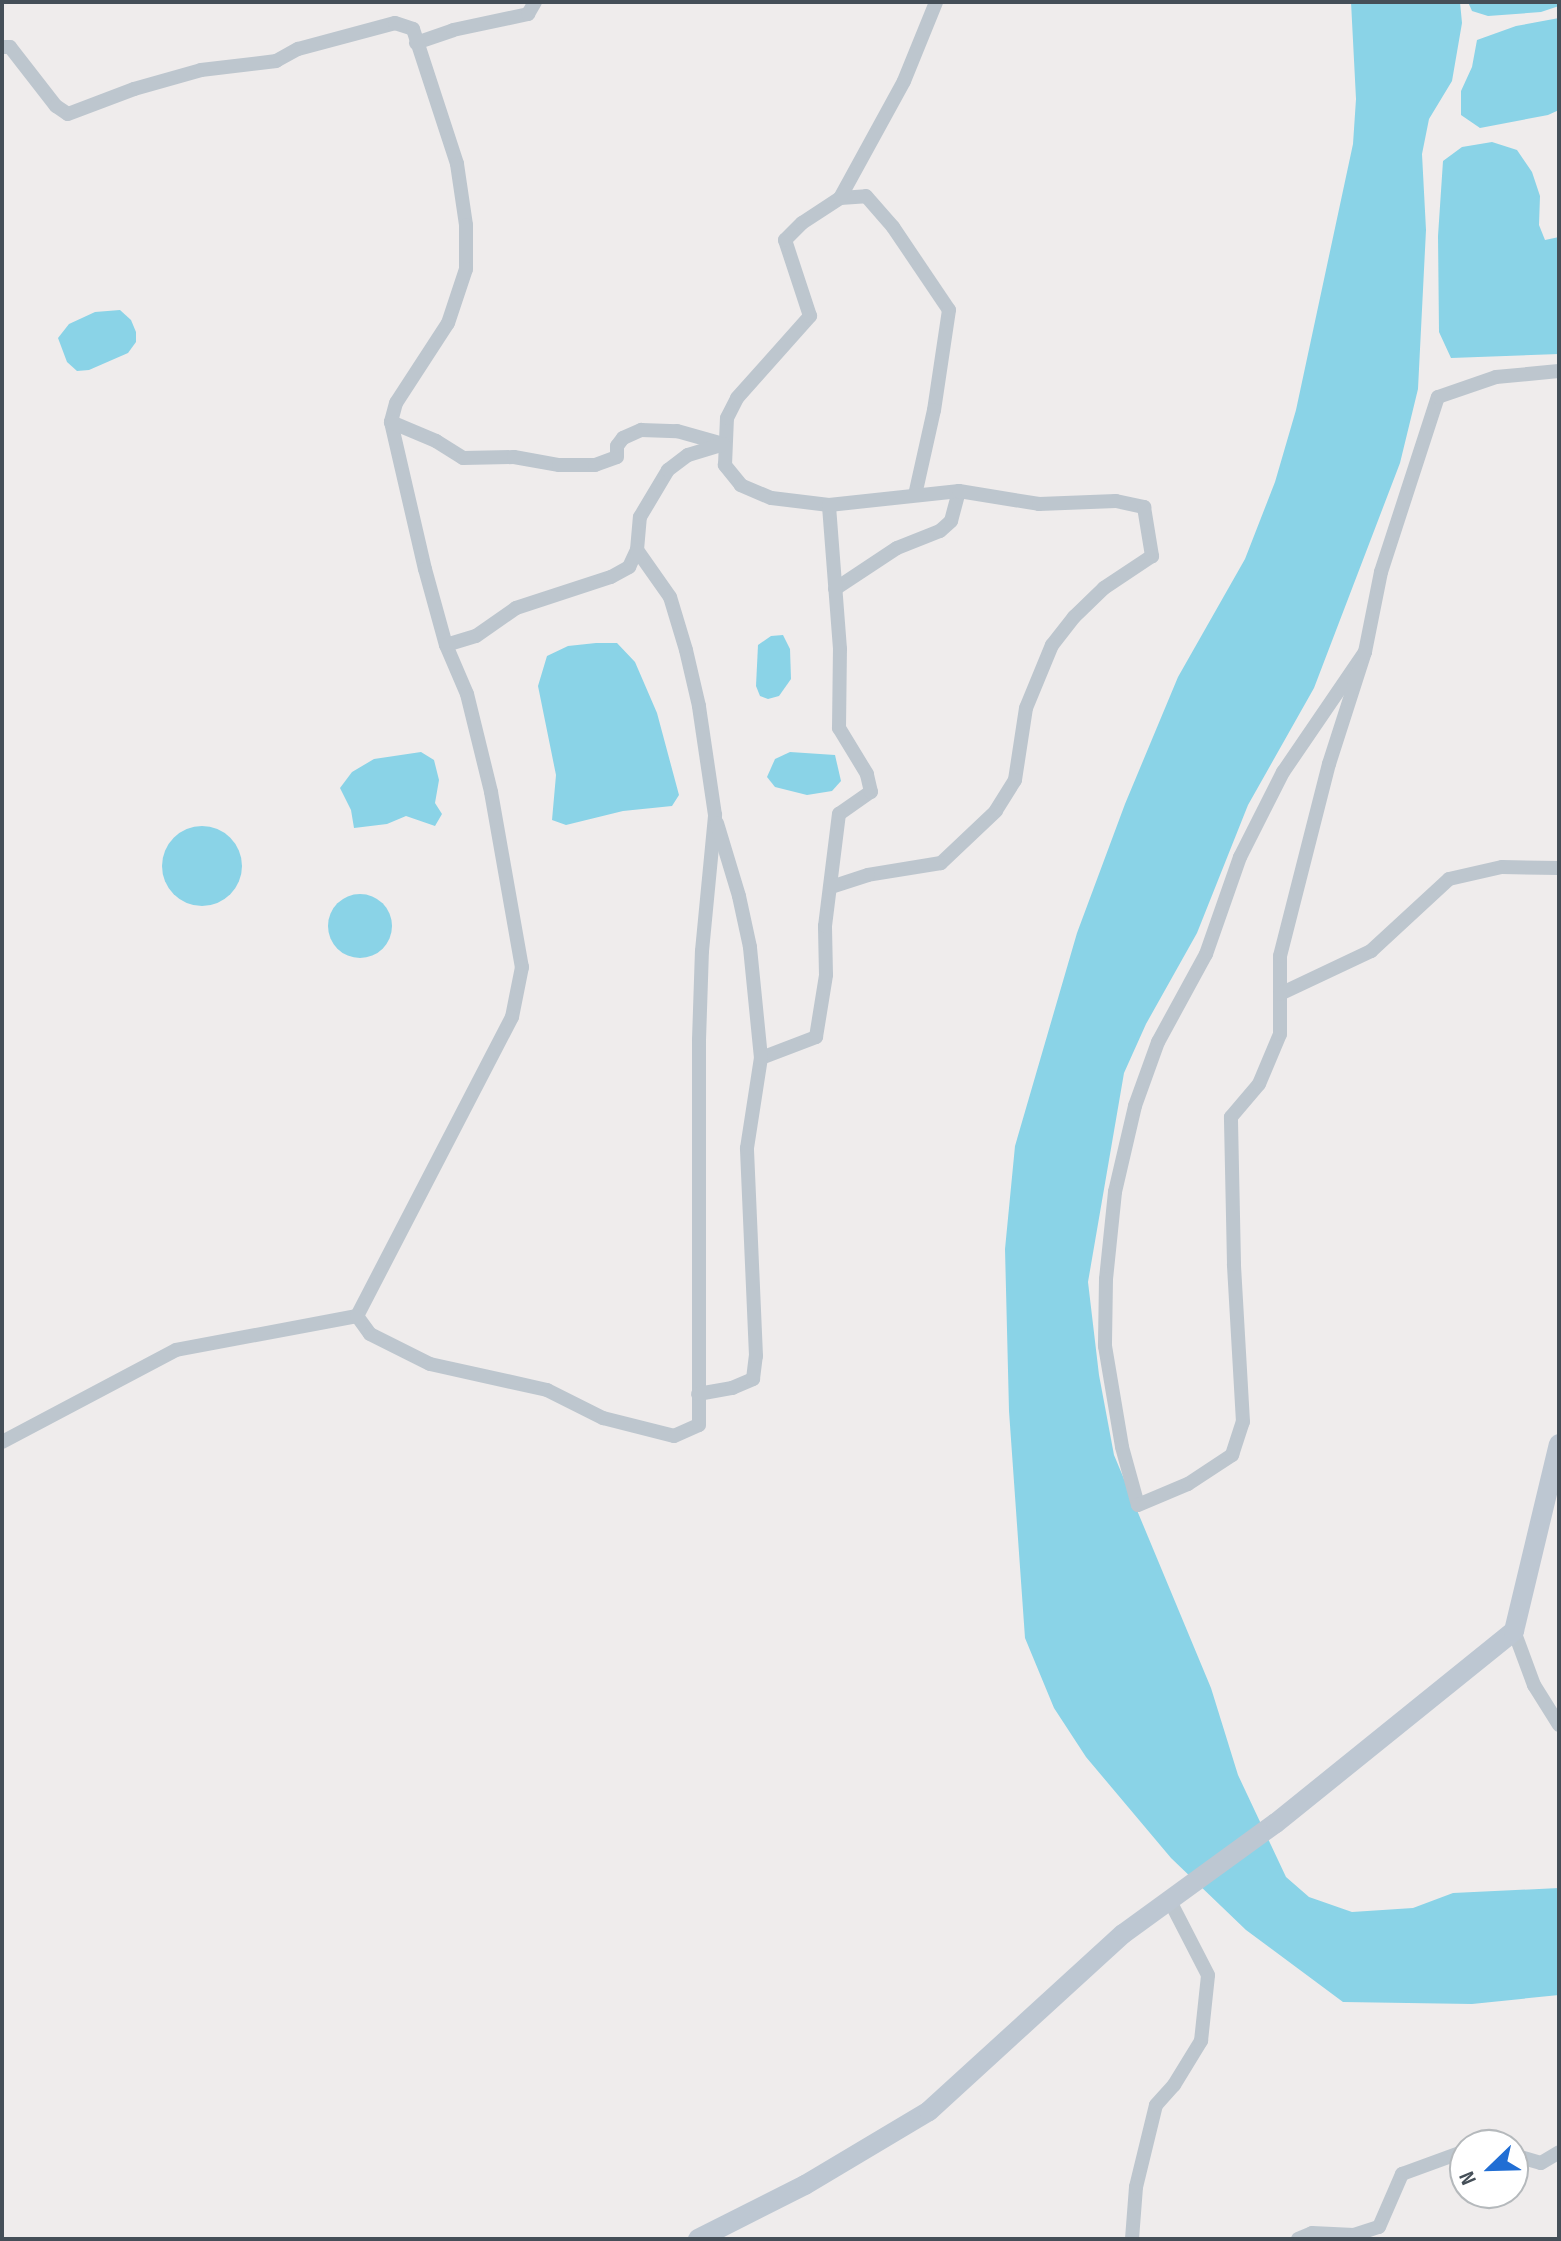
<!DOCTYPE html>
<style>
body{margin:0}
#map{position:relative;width:1561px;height:2241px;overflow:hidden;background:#efecec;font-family:"Sofia Sans Condensed",sans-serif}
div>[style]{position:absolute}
.water>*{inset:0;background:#8ad3e7}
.round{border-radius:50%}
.street>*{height:14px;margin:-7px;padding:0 7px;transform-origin:7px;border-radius:7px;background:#bdc6ce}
.secondary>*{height:20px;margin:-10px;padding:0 10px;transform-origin:10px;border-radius:10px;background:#bdc7d2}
span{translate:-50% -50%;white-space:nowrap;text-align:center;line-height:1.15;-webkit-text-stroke:7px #fff;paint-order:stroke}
.frame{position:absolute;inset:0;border:4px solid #454f58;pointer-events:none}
.north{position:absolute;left:1449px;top:2129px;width:80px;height:80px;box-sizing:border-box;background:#fff;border:2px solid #b5b9bc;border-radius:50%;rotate:247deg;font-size:22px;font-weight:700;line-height:32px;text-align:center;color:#454f58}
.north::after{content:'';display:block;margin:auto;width:28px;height:36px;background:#216ed4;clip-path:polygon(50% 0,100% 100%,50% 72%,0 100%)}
</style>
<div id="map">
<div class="water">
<div style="clip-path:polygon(1351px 2px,1460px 2px,1462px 23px,1452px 81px,1429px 119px,1422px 154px,1426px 230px,1418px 389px,1400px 463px,1314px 688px,1248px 805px,1197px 933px,1146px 1024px,1124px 1073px,1088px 1282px,1099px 1375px,1114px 1455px,1211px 1688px,1238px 1775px,1286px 1877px,1309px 1897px,1352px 1912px,1413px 1908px,1453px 1893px,1559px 1888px,1559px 1995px,1472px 2004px,1343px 2002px,1246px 1930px,1171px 1858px,1086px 1757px,1054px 1708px,1025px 1638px,1009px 1411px,1005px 1249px,1015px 1146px,1077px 933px,1125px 804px,1178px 677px,1245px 559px,1275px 482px,1296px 410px,1353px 144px,1356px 99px)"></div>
<div style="clip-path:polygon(1468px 2px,1559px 2px,1559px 6px,1541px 12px,1488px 16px,1472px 11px)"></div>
<div style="clip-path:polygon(1559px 18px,1559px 110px,1548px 115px,1480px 128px,1461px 115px,1461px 91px,1472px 67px,1477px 40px,1516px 26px)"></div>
<div style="clip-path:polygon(1492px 142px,1517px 150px,1532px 172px,1540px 196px,1539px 225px,1545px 240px,1559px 237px,1559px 354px,1451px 358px,1439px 332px,1438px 236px,1443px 161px,1462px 147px)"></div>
<div style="clip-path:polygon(120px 310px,131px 320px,136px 332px,136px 342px,128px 353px,89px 370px,77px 371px,67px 362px,58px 338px,69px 324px,95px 312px)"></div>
<div style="clip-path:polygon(783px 635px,790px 649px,791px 679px,779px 696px,768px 699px,760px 696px,756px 686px,758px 645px,771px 636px)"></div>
<div style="clip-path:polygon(596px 643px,617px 643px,635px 662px,657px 713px,679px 795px,672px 806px,623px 811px,566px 825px,552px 820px,556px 775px,538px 686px,547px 656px,568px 646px)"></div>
<div style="clip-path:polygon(421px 752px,434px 760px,439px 780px,435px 803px,442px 814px,435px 826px,406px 816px,387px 824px,354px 828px,351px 810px,340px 788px,352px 772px,374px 759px)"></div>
<div style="clip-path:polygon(790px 752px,835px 755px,841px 781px,832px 791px,807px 795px,775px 787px,767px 777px,775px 759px)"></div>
<div class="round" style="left:162px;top:826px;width:80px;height:80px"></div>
<div class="round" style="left:328px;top:894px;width:64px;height:64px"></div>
</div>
<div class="street">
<div style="left:416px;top:43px;width:39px;rotate:-19deg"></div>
<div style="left:453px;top:30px;width:77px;rotate:-12deg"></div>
<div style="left:528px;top:14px;width:14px;rotate:-60deg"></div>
<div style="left:2px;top:47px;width:8px"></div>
<div style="left:10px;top:47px;width:75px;rotate:52.1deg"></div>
<div style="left:56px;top:106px;width:14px;rotate:34deg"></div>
<div style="left:68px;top:114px;width:71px;rotate:-20.7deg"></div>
<div style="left:134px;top:89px;width:70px;rotate:-15.8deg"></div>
<div style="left:201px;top:70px;width:76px;rotate:-6.8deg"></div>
<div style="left:276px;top:61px;width:25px;rotate:-29deg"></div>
<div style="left:298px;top:49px;width:100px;rotate:-15deg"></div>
<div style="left:395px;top:23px;width:19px;rotate:18deg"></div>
<div style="left:413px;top:29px;width:142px;rotate:71.9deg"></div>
<div style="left:457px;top:164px;width:62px;rotate:81.6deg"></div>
<div style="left:466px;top:225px;width:44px;rotate:90deg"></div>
<div style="left:466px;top:269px;width:57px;rotate:108.4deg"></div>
<div style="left:448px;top:323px;width:95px;rotate:123deg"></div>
<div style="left:396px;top:403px;width:20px;rotate:105deg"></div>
<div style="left:391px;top:422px;width:151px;rotate:77deg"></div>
<div style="left:425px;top:569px;width:79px;rotate:74.6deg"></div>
<div style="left:446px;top:645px;width:53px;rotate:66.8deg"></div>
<div style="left:467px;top:694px;width:101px;rotate:76.2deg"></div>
<div style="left:491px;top:792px;width:178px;rotate:80deg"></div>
<div style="left:522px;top:967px;width:51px;rotate:101.3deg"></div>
<div style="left:512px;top:1017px;width:337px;rotate:117.4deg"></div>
<div style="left:357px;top:1316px;width:184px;rotate:169.4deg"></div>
<div style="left:176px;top:1350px;width:197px;rotate:152.1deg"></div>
<div style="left:840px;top:198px;width:26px;rotate:-4deg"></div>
<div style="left:866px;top:196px;width:41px;rotate:48.9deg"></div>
<div style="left:893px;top:227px;width:100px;rotate:56deg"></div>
<div style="left:949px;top:310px;width:101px;rotate:98.5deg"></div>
<div style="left:934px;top:410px;width:87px;rotate:102.6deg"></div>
<div style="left:391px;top:422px;width:49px;rotate:22.9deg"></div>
<div style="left:436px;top:441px;width:32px;rotate:32deg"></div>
<div style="left:463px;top:458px;width:51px;rotate:-1.1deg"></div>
<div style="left:514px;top:457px;width:46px;rotate:10.1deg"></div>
<div style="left:559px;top:465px;width:36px"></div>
<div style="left:595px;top:465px;width:23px;rotate:-20deg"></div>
<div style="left:617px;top:457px;width:11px;rotate:-90deg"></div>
<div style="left:617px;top:446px;width:10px;rotate:-53deg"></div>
<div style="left:623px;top:438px;width:20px;rotate:-24deg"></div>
<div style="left:641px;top:430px;width:36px;rotate:2deg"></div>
<div style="left:677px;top:431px;width:48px;rotate:15.8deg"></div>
<div style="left:829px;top:505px;width:58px;rotate:-173.1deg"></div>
<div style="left:771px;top:498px;width:33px;rotate:-157deg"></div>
<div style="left:741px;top:485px;width:26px;rotate:-129deg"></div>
<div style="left:725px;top:465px;width:47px;rotate:-87.6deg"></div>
<div style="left:727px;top:418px;width:22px;rotate:-63deg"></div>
<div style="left:737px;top:398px;width:110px;rotate:-48.3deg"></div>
<div style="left:810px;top:316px;width:80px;rotate:-108.2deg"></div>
<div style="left:785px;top:240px;width:24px;rotate:-45deg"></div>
<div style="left:802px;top:223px;width:45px;rotate:-33.3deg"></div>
<div style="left:840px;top:198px;width:133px;rotate:-61.3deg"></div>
<div style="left:904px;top:81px;width:85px;rotate:-67.9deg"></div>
<div style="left:835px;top:589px;width:74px;rotate:-33.5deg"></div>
<div style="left:897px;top:548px;width:46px;rotate:-21.6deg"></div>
<div style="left:940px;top:531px;width:15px;rotate:-42deg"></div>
<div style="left:951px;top:521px;width:31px;rotate:-75deg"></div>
<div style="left:446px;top:645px;width:31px;rotate:-17deg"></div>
<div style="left:476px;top:636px;width:49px;rotate:-35deg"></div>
<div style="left:516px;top:608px;width:100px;rotate:-18.1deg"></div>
<div style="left:611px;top:577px;width:21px;rotate:-29deg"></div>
<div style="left:629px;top:567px;width:19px;rotate:-65deg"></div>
<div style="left:637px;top:550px;width:33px;rotate:-85deg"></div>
<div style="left:640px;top:517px;width:55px;rotate:-59.2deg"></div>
<div style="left:668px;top:470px;width:25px;rotate:-37deg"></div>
<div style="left:688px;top:455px;width:37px;rotate:-17deg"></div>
<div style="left:1365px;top:652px;width:145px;rotate:124.3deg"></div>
<div style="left:1283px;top:772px;width:95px;rotate:116.8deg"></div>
<div style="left:1240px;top:857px;width:103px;rotate:109.3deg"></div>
<div style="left:1206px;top:954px;width:100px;rotate:118.6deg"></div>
<div style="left:1158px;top:1042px;width:68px;rotate:109.8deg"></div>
<div style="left:1135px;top:1106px;width:88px;rotate:103.1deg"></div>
<div style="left:1115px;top:1192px;width:87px;rotate:95.9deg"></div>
<div style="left:1106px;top:1279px;width:67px;rotate:90.9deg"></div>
<div style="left:1105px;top:1346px;width:102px;rotate:80.4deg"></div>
<div style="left:1122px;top:1447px;width:60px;rotate:74.6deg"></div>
<div style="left:1138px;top:1505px;width:54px;rotate:-22.8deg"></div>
<div style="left:1188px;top:1484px;width:53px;rotate:-33.4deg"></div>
<div style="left:1232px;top:1455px;width:35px;rotate:-72deg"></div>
<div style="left:1243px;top:1422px;width:158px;rotate:-93.3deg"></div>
<div style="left:1234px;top:1264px;width:147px;rotate:-91.2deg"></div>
<div style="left:1231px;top:1117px;width:43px;rotate:-49.7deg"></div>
<div style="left:1259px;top:1084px;width:54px;rotate:-67.2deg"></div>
<div style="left:1280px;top:1034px;width:78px;rotate:-90deg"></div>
<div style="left:1280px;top:956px;width:198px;rotate:-75.7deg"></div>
<div style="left:1329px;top:764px;width:118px;rotate:-72.2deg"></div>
<div style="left:1365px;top:652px;width:82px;rotate:-78.7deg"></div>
<div style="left:1381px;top:572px;width:184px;rotate:-72deg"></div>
<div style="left:1438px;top:397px;width:61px;rotate:-19deg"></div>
<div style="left:1496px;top:377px;width:63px;rotate:-5.4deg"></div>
<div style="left:1280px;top:994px;width:101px;rotate:-25.3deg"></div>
<div style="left:1371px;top:951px;width:106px;rotate:-42.7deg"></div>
<div style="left:1449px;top:879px;width:54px;rotate:-12.8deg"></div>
<div style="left:1502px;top:867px;width:57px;rotate:1deg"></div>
<div style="left:761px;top:1058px;width:59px;rotate:-20.9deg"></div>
<div style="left:816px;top:1037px;width:63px;rotate:-80.8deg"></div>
<div style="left:826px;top:975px;width:49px;rotate:-91.2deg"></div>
<div style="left:825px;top:926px;width:113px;rotate:-82.9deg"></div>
<div style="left:839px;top:814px;width:39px;rotate:-35deg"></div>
<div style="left:871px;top:792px;width:18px;rotate:-103deg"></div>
<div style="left:867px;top:774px;width:54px;rotate:-121.3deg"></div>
<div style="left:839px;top:728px;width:79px;rotate:-89.3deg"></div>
<div style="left:840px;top:649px;width:144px;rotate:-94.4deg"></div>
<div style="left:829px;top:505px;width:131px;rotate:-6.1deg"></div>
<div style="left:959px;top:491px;width:81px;rotate:9.2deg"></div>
<div style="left:1039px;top:504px;width:77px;rotate:-2.2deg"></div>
<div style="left:1116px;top:501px;width:29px;rotate:12deg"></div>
<div style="left:1144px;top:507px;width:50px;rotate:80.7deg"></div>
<div style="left:1152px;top:556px;width:58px;rotate:146.3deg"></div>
<div style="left:1104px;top:588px;width:42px;rotate:136deg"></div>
<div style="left:1074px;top:617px;width:36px;rotate:128deg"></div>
<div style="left:1052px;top:645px;width:68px;rotate:112.4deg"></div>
<div style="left:1026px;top:708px;width:73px;rotate:98.7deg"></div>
<div style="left:1015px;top:780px;width:36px;rotate:122deg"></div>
<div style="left:996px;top:811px;width:76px;rotate:136.6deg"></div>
<div style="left:941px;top:863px;width:74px;rotate:170.7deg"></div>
<div style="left:868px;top:875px;width:40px;rotate:162deg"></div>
<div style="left:357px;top:1316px;width:22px;rotate:54deg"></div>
<div style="left:370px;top:1334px;width:67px;rotate:26.6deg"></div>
<div style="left:430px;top:1364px;width:120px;rotate:12.5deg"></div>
<div style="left:547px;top:1390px;width:63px;rotate:26.6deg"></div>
<div style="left:603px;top:1418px;width:73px;rotate:14.2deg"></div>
<div style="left:674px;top:1436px;width:27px;rotate:-24deg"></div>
<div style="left:699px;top:1425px;width:385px;rotate:-90deg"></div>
<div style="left:699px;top:1040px;width:89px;rotate:-88.1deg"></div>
<div style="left:702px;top:951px;width:137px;rotate:-84.5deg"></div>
<div style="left:715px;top:815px;width:110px;rotate:-98.4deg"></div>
<div style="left:699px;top:706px;width:57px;rotate:-103.1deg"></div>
<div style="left:686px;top:650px;width:55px;rotate:-106.8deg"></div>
<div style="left:670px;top:597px;width:57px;rotate:-125.1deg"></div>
<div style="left:698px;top:1394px;width:35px;rotate:-10deg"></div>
<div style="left:732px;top:1388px;width:23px;rotate:-23deg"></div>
<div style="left:753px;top:1379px;width:23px;rotate:-83deg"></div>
<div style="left:756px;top:1356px;width:208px;rotate:-92.5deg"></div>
<div style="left:747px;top:1148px;width:91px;rotate:-81.2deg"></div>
<div style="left:761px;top:1058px;width:112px;rotate:-95.7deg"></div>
<div style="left:750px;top:947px;width:52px;rotate:-102.2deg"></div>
<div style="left:739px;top:896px;width:76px;rotate:-106.8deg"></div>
<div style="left:1514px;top:1631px;width:58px;rotate:69.7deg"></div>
<div style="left:1534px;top:1685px;width:47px;rotate:58deg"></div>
<div style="left:1513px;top:2155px;width:29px;rotate:16deg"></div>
<div style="left:1541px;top:2163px;width:21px;rotate:-31deg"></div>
<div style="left:1132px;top:2239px;width:52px;rotate:-85.6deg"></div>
<div style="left:1136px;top:2187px;width:84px;rotate:-76.3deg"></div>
<div style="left:1156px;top:2105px;width:27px;rotate:-48deg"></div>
<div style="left:1174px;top:2085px;width:52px;rotate:-58.5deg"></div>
<div style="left:1201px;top:2041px;width:66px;rotate:-83.9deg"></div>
<div style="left:1208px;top:1975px;width:83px;rotate:-117.2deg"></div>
<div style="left:1298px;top:2239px;width:15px;rotate:-23deg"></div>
<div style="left:1312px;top:2233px;width:42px;rotate:2.7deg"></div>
<div style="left:1354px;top:2235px;width:26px;rotate:-18deg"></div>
<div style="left:1379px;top:2227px;width:58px;rotate:-66.5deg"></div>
<div style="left:1402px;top:2174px;width:67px;rotate:-20.1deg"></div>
</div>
<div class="secondary">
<div style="left:698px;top:2239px;width:120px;rotate:-26.8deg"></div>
<div style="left:805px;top:2185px;width:144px;rotate:-30.8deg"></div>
<div style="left:929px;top:2111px;width:263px;rotate:-42.4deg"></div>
<div style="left:1123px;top:1934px;width:189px;rotate:-36deg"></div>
<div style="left:1276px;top:1823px;width:306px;rotate:-38.9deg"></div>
<div style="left:1514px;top:1631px;width:192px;rotate:-76.5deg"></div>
</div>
<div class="frame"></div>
<div class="north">N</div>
</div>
